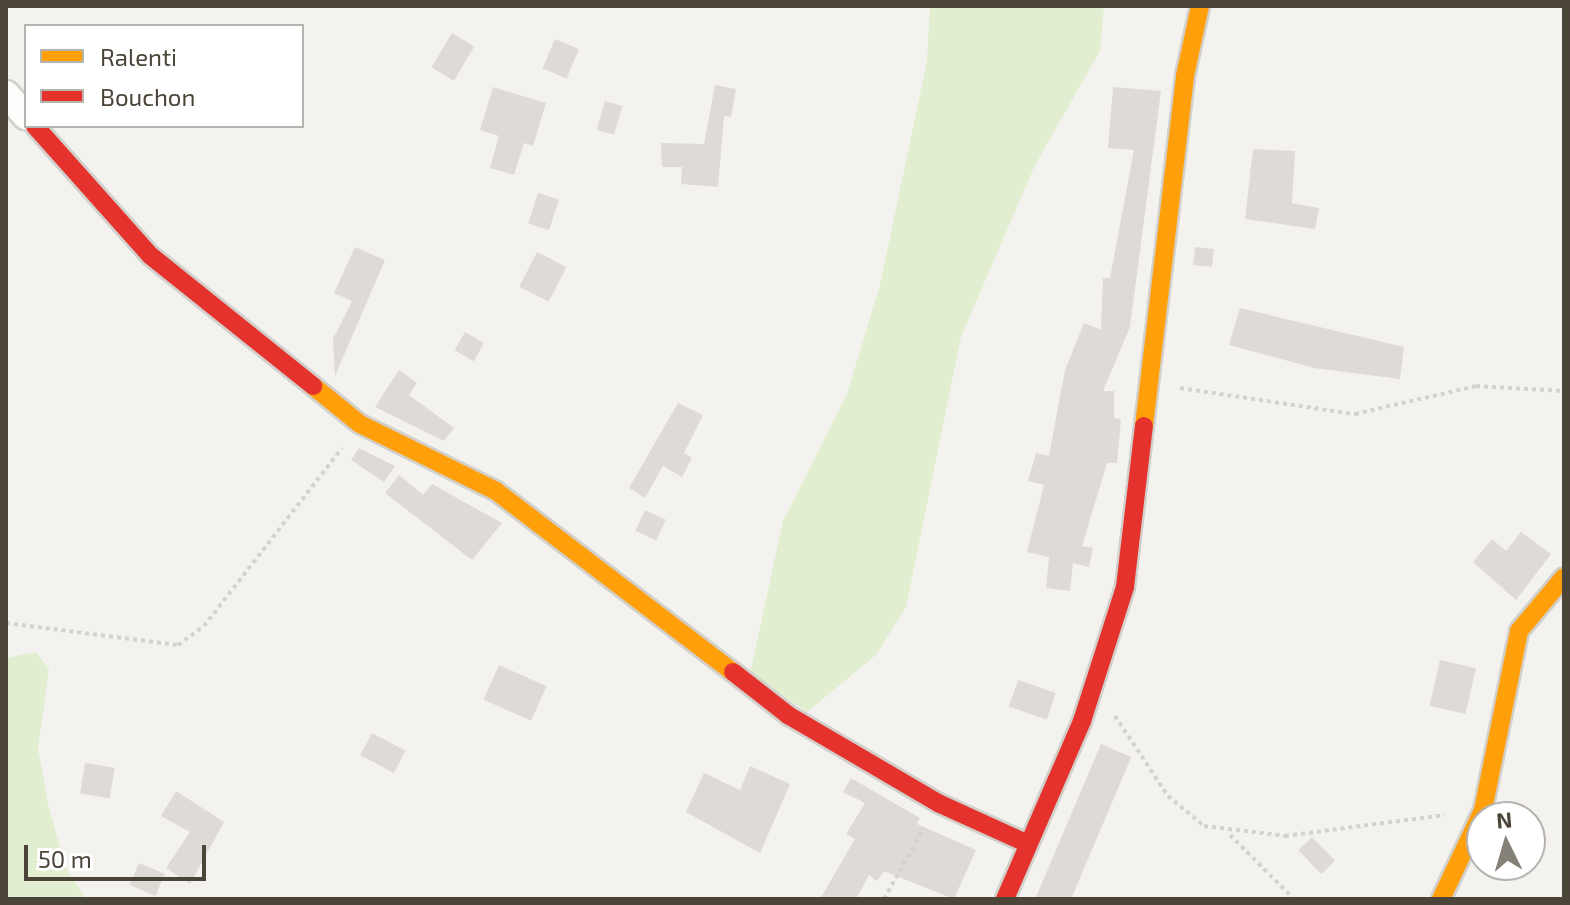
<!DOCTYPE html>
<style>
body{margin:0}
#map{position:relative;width:1570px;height:905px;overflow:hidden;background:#f4f2ee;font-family:"Exo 2",sans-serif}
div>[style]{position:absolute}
.green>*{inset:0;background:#e1eecf}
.building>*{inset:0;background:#dedbd6;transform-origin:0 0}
.path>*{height:4px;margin-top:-2px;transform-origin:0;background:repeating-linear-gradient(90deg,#d3d2cc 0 4px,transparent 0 8px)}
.roads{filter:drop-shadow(2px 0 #d2d0cb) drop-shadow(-2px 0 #d2d0cb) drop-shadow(0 2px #d2d0cb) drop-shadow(0 -2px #d2d0cb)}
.street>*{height:26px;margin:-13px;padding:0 13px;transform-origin:13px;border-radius:13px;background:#fdfdfc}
.slow>*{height:18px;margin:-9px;padding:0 9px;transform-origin:9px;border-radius:9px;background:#ff9f0a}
.jam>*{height:18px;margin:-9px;padding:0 9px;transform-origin:9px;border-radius:9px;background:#e5322d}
span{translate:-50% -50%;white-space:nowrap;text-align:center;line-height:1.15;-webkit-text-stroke:6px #fff;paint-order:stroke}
.frame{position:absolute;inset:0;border:8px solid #4b4439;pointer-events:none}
.legend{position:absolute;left:24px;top:24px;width:280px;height:104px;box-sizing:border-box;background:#fff;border:2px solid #b7b4b0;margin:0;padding:10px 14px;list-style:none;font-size:24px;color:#4b4439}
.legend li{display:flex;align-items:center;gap:16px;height:40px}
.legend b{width:40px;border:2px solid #b7b4b0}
.north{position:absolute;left:1466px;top:801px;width:80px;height:80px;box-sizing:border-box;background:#fff;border:2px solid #b7b4b0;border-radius:50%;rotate:355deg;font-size:22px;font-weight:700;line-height:32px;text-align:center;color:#4b4439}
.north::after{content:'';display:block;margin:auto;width:28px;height:36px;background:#868178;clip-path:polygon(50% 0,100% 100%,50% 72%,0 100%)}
.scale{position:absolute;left:24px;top:845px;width:182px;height:36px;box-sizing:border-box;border:4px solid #4b4439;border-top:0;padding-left:10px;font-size:24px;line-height:28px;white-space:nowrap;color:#4b4439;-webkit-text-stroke:6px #fff;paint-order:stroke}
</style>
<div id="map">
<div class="green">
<div style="clip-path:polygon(930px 6px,1104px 6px,1100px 51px,1035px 165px,961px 337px,906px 607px,876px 655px,807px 712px,750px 674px,783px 521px,847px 394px,880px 285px,927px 61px)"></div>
<div style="clip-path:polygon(36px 652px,49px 669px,38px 749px,49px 808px,66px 868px,86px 899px,6px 899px,6px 658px)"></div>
</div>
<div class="building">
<div style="left:452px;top:33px;width:26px;height:40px;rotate:31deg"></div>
<div style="left:555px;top:39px;width:26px;height:32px;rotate:23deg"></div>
<div style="clip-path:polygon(715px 85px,736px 89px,731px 117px,724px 116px,718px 187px,681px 184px,682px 167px,662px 167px,661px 143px,704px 144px)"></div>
<div style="clip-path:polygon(493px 87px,546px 103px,533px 146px,524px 143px,514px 175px,490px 168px,499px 136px,480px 130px)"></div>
<div style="clip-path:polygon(1113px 87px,1161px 91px,1130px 327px,1103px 391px,1114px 391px,1114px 418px,1121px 419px,1117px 463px,1107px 463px,1082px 546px,1093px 548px,1089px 567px,1073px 563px,1070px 591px,1046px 588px,1049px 557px,1027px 552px,1044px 485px,1028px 481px,1036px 453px,1049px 456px,1065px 370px,1084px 323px,1101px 330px,1103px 278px,1110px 278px,1134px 150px,1108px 148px)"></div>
<div style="left:605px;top:101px;width:18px;height:30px;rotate:16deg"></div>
<div style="clip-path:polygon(1253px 149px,1295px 151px,1292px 203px,1319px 208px,1315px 229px,1245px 219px)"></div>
<div style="left:538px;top:193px;width:22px;height:32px;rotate:18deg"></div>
<div style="clip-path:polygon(355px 247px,385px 260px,335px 376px,333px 339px,352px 301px,334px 293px)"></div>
<div style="left:1195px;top:247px;width:19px;height:18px;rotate:6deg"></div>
<div style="left:537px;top:252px;width:33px;height:39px;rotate:27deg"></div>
<div style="clip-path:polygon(1240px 308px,1404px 347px,1400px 379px,1314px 368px,1229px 345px)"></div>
<div style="left:465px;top:332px;width:22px;height:21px;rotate:30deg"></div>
<div style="clip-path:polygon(399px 370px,417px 383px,409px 395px,454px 428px,444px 441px,375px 407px)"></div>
<div style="clip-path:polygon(678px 403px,703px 415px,684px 453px,692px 458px,682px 477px,663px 466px,645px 498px,629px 488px)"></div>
<div style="clip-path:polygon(359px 448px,395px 466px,384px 482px,351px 460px)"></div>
<div style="clip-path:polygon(399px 475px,423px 495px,432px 484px,502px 523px,472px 560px,385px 493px)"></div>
<div style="left:645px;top:510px;width:23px;height:23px;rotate:25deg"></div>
<div style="clip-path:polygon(1521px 532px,1551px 554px,1516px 600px,1473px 562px,1492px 539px,1506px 551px)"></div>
<div style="left:1440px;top:660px;width:37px;height:47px;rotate:13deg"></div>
<div style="left:499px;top:665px;width:52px;height:38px;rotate:24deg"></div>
<div style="left:1018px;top:680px;width:40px;height:28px;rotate:19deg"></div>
<div style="left:372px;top:733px;width:38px;height:25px;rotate:28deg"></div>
<div style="left:1101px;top:744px;width:33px;height:169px;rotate:23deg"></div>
<div style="left:85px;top:763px;width:30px;height:31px;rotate:9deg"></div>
<div style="clip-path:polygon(750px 766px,790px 784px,760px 853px,686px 812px,704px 773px,740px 790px)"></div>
<div style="clip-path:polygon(851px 778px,920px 818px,917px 824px,976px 850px,954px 899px,884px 871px,877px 881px,869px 875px,856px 899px,820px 899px,855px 839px,846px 834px,865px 803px,843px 792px)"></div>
<div style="clip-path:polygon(176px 791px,224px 822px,190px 884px,166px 868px,190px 832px,161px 816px)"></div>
<div style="left:1312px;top:837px;width:33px;height:19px;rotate:46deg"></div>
<div style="left:139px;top:863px;width:28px;height:24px;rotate:23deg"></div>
</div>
<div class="path">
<div style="left:1180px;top:388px;width:177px;rotate:8.5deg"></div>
<div style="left:1355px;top:414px;width:124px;rotate:-13deg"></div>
<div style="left:1476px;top:386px;width:88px;rotate:3.3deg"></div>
<div style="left:6px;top:623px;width:173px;rotate:7.3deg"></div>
<div style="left:178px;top:645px;width:32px;rotate:-36deg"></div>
<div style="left:204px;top:626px;width:225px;rotate:-52.2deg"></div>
<div style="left:1115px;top:716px;width:96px;rotate:56.5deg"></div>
<div style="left:1168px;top:796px;width:47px;rotate:39.8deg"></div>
<div style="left:1204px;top:826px;width:82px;rotate:7deg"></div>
<div style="left:1285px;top:836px;width:161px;rotate:-7.5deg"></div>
<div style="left:1230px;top:835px;width:91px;rotate:45deg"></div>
<div style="left:884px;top:899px;width:81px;rotate:-60.6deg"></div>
</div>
<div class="roads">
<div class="street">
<div style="left:6px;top:94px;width:30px;rotate:48deg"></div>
</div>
<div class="slow">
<div style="left:313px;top:386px;width:60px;rotate:39deg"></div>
<div style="left:360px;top:424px;width:152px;rotate:26.2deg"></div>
<div style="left:496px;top:491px;width:298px;rotate:37.4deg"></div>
<div style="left:1144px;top:426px;width:352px;rotate:-83.3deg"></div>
<div style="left:1185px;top:76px;width:72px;rotate:-77.9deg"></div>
<div style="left:1441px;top:899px;width:98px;rotate:-64.7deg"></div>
<div style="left:1483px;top:810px;width:183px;rotate:-78.6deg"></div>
<div style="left:1519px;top:631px;width:70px;rotate:-50.2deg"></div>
</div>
<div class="jam">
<div style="left:35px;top:126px;width:174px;rotate:48.3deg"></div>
<div style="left:151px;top:256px;width:208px;rotate:38.7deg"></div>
<div style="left:733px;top:672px;width:70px;rotate:38deg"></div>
<div style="left:788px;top:715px;width:174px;rotate:30.4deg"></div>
<div style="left:938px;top:803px;width:97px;rotate:24.4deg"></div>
<div style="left:1005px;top:899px;width:194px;rotate:-66.6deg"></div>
<div style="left:1082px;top:721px;width:141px;rotate:-72.2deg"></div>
<div style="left:1125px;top:587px;width:162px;rotate:-83.3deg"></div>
</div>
</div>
<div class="frame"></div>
<ul class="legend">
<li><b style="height:10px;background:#ff9f0a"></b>Ralenti</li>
<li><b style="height:10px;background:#e5322d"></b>Bouchon</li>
</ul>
<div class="north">N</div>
<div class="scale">50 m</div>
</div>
